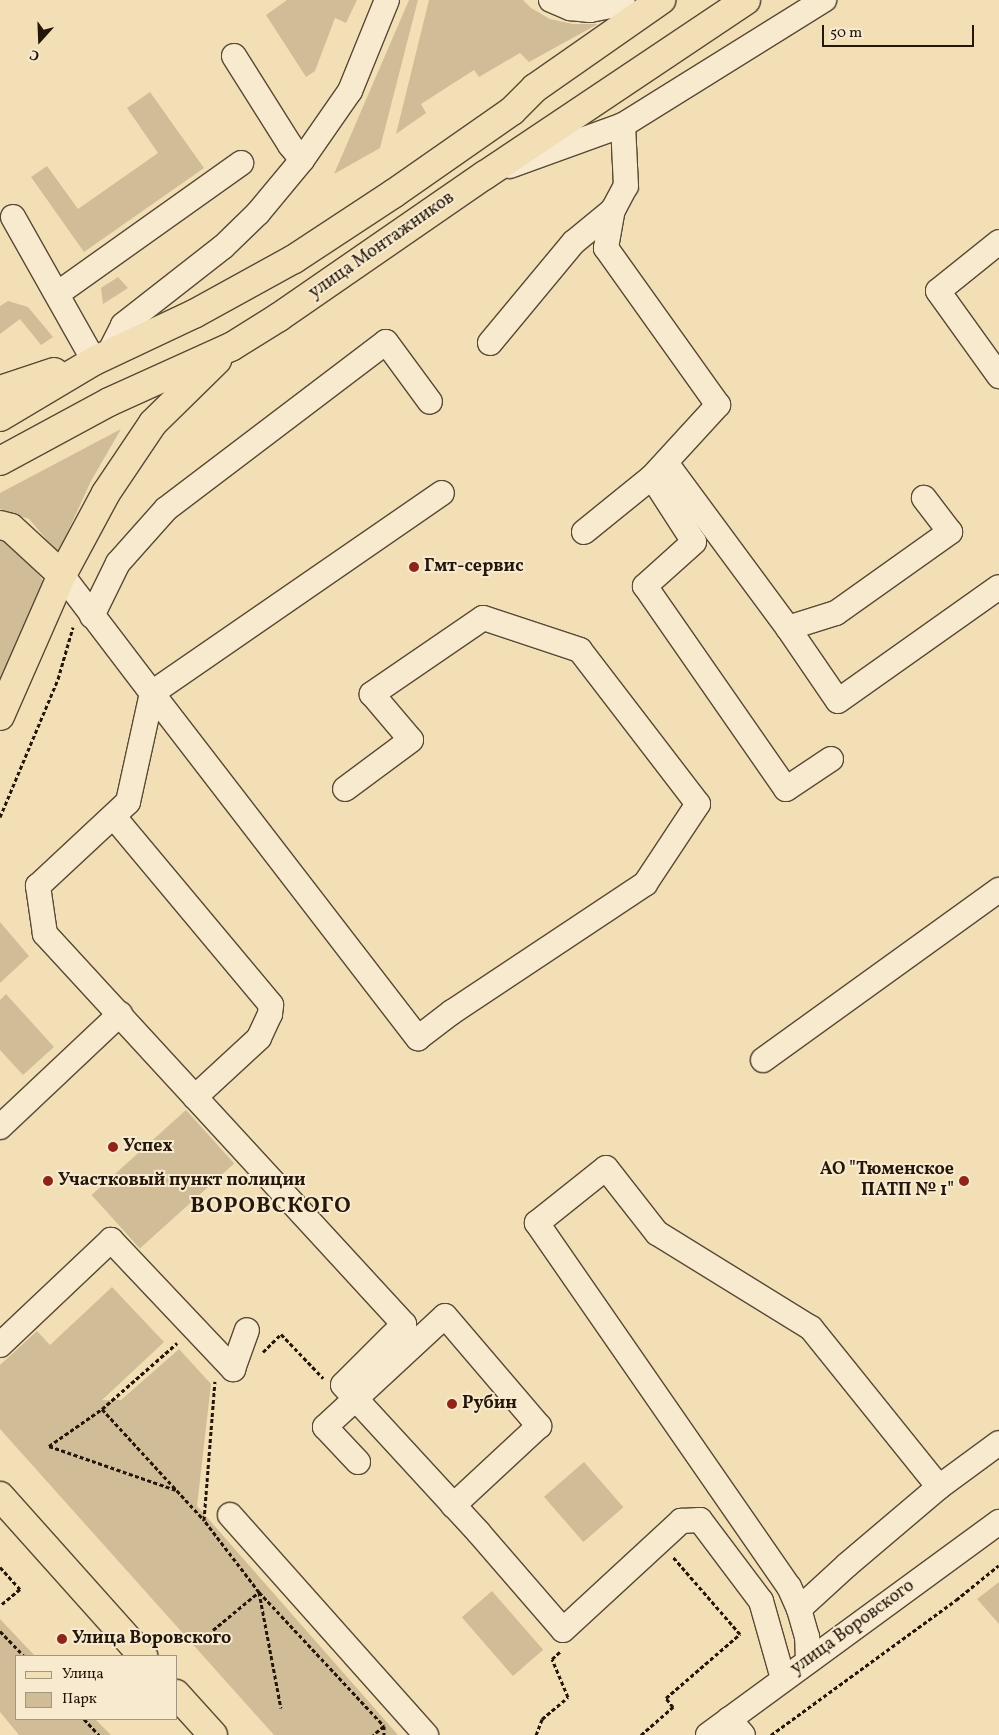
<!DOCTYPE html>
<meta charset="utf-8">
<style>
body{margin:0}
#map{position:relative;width:999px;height:1735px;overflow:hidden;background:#f3dfb5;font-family:Vollkorn,serif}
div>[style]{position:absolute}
.green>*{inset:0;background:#d0bd98;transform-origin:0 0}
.path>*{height:3px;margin-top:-1.5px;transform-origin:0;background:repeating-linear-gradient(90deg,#24170a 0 4px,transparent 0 6.5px)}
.roads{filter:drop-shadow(1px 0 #584935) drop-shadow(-1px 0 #584935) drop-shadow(0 1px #584935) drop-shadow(0 -1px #584935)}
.minor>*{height:24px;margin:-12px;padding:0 12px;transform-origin:12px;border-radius:12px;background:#f7eacf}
.major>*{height:28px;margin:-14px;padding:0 14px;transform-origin:14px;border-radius:14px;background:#f3dfb5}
.dots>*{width:14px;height:14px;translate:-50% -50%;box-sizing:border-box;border:2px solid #f7eacf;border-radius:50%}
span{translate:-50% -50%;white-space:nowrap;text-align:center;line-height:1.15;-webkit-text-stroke:4px #f7eacf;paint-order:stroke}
.street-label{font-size:18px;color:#24170a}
.poi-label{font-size:18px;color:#24170a;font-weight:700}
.left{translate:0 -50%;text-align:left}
.right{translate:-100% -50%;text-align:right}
.district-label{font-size:22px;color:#24170a;font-weight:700;letter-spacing:1px}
.legend{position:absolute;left:15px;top:1655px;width:162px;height:65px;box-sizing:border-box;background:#f7eacf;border:1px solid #a39680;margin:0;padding:6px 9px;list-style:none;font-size:15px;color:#24170a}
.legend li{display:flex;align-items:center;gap:10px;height:25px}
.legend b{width:25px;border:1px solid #a39680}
.north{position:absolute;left:15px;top:15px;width:50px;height:50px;-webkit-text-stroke:4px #f7eacf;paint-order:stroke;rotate:200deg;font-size:14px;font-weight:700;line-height:20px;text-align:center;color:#24170a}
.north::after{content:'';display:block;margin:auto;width:18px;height:22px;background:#24170a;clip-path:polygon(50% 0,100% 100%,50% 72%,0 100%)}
.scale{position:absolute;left:822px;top:25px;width:152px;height:22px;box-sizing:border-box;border:2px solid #24170a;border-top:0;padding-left:6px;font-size:15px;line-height:18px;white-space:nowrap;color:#24170a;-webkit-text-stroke:4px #f7eacf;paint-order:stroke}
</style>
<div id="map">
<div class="green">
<div style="clip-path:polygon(287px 0,357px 0,346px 23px,335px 18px,315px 71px,306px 77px,266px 15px)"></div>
<div style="clip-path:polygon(409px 0,418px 0,380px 148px,334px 174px)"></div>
<div style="clip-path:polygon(429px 0,523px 0,531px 8px,550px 19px,573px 24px,598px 24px,529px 62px,520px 53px,479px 77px,474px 70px,421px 104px,426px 113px,396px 134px)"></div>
<div style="clip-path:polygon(150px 92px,204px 168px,84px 252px,31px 177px,47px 166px,78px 209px,158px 153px,127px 108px)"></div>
<div style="clip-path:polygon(118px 277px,128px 288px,103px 304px,101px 288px)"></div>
<div style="clip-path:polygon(8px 301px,28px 307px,53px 337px,41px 345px,20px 319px,0 334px,0 306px)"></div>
<div style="clip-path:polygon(121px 429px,91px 481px,58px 553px,29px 519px,0 509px,0 493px)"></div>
<div style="clip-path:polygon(0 539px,29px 560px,46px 585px,0 691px)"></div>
<div style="clip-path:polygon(0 922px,29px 956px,0 983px)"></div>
<div style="clip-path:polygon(6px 994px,54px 1047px,23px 1075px,0 1050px,0 1000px)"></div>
<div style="left:186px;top:1110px;width:72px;height:127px;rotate:48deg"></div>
<div style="clip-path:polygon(112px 1287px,164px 1342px,102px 1400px,121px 1400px,179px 1349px,211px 1384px,197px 1506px,398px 1735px,274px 1735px,0 1429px,0 1365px,37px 1331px,50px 1345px)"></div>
<div style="left:584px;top:1462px;width:60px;height:53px;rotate:49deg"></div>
<div style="clip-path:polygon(999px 1582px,999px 1624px,977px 1599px)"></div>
<div style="left:492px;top:1591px;width:78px;height:40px;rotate:49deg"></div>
<div style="clip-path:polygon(0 1619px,35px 1656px,16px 1656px,16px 1719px,95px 1719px,111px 1735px,19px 1735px,0 1712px)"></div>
</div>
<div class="path">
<div style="left:0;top:817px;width:150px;rotate:-67.2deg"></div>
<div style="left:58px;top:679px;width:54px;rotate:-73.9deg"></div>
<div style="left:263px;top:1352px;width:25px;rotate:-45deg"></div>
<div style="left:281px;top:1334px;width:61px;rotate:46.3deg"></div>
<div style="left:102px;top:1409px;width:151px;rotate:47.4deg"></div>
<div style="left:49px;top:1446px;width:65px;rotate:-34.9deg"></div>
<div style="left:102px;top:1409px;width:100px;rotate:-41.3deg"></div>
<div style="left:49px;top:1446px;width:134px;rotate:19.1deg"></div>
<div style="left:0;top:1567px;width:30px;rotate:48deg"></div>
<div style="left:20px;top:1589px;width:26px;rotate:140deg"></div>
<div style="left:259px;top:1592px;width:183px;rotate:47deg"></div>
<div style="left:384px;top:1726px;width:14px;rotate:141deg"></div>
<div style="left:259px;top:1592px;width:118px;rotate:79.3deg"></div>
<div style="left:213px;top:1630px;width:60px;rotate:-39.6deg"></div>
<div style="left:259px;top:1592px;width:91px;rotate:-127.4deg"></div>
<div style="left:204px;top:1520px;width:139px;rotate:-85.5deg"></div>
<div style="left:0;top:1631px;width:35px;rotate:46deg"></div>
<div style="left:84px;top:1719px;width:22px;rotate:47deg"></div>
<div style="left:384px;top:1726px;width:9px;rotate:90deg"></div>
<div style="left:536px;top:1735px;width:17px;rotate:-69deg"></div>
<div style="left:542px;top:1719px;width:34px;rotate:-40deg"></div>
<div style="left:568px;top:1697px;width:41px;rotate:-112.8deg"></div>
<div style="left:552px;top:1659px;width:12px;rotate:-42deg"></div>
<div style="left:641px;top:1735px;width:43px;rotate:-41.2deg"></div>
<div style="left:673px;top:1707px;width:11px;rotate:-128deg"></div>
<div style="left:666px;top:1698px;width:98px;rotate:-40.9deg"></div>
<div style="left:740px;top:1634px;width:102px;rotate:-131deg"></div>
<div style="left:771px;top:1735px;width:229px;rotate:-36.1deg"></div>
<div style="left:956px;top:1600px;width:55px;rotate:-39.1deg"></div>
</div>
<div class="roads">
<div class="minor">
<div style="left:551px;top:0;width:21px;rotate:23deg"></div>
<div style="left:570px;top:8px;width:20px;rotate:6deg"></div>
<div style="left:590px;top:10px;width:21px;rotate:-11deg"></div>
<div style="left:611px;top:6px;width:13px;rotate:-27deg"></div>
<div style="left:234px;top:56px;width:105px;rotate:57.8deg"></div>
<div style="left:290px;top:145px;width:19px;rotate:51deg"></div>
<div style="left:510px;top:166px;width:120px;rotate:-19.9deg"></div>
<div style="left:623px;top:125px;width:237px;rotate:-31.9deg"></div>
<div style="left:13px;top:217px;width:165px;rotate:60.6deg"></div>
<div style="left:999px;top:242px;width:78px;rotate:141.2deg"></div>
<div style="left:938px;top:291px;width:105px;rotate:54.3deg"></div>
<div style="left:57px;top:294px;width:226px;rotate:-35.4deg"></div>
<div style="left:490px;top:343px;width:131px;rotate:-50.3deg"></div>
<div style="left:574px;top:242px;width:50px;rotate:-39.4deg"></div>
<div style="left:108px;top:355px;width:34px;rotate:-63deg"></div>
<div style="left:123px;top:325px;width:127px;rotate:-38deg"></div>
<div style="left:223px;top:247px;width:49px;rotate:-44.2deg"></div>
<div style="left:258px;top:213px;width:69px;rotate:-50.3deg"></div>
<div style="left:302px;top:160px;width:84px;rotate:-55.2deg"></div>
<div style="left:350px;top:91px;width:98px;rotate:-67.9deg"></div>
<div style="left:666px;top:463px;width:205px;rotate:53.5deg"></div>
<div style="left:788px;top:628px;width:88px;rotate:55.6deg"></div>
<div style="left:838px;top:701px;width:197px;rotate:-35.3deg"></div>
<div style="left:652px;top:477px;width:77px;rotate:57.1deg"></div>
<div style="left:694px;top:542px;width:66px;rotate:138.1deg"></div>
<div style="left:645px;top:586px;width:247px;rotate:55.2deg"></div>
<div style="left:786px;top:789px;width:54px;rotate:-33.7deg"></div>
<div style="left:584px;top:532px;width:87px;rotate:-39deg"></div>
<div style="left:652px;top:477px;width:98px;rotate:-47.5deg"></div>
<div style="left:718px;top:405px;width:193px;rotate:-125.5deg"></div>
<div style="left:606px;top:248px;width:39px;rotate:-80deg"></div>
<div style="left:613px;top:210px;width:27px;rotate:-62deg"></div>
<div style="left:626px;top:186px;width:61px;rotate:-92.8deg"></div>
<div style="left:62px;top:575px;width:148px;rotate:52.7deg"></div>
<div style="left:152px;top:693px;width:352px;rotate:-34.6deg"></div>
<div style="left:92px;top:616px;width:59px;rotate:-63.9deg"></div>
<div style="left:118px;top:563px;width:72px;rotate:-48.4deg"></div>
<div style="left:166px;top:509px;width:276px;rotate:-37.2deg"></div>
<div style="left:386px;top:342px;width:74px;rotate:53.7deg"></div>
<div style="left:788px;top:628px;width:50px;rotate:-17.4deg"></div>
<div style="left:836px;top:613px;width:140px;rotate:-35.4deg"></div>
<div style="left:950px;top:532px;width:43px;rotate:-127.4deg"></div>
<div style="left:114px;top:817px;width:245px;rotate:50.1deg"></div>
<div style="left:271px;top:1005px;width:9px;rotate:96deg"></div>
<div style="left:270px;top:1014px;width:26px;rotate:115deg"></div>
<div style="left:259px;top:1038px;width:87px;rotate:137.3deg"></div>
<div style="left:195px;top:1097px;width:309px;rotate:47.4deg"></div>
<div style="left:404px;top:1324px;width:86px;rotate:135deg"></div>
<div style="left:343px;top:1385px;width:201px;rotate:47.4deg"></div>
<div style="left:479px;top:1533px;width:128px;rotate:49.1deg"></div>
<div style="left:563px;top:1630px;width:161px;rotate:-42.7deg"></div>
<div style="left:681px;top:1521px;width:19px;rotate:-3deg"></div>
<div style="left:700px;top:1520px;width:101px;rotate:53deg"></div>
<div style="left:761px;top:1601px;width:81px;rotate:74.2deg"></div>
<div style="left:763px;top:1060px;width:291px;rotate:-35.8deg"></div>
<div style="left:195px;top:1097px;width:222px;rotate:-132.6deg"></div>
<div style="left:45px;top:934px;width:49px;rotate:-98.3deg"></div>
<div style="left:38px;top:886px;width:123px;rotate:-43deg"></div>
<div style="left:128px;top:802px;width:112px;rotate:-77.6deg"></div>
<div style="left:152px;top:693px;width:436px;rotate:52.4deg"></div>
<div style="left:418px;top:1038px;width:43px;rotate:-37.4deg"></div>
<div style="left:452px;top:1012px;width:232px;rotate:-33.6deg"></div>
<div style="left:645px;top:884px;width:96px;rotate:-56.5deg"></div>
<div style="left:698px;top:804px;width:194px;rotate:-127.5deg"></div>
<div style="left:580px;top:650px;width:102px;rotate:-161.7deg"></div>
<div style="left:483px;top:618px;width:135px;rotate:145.6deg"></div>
<div style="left:372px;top:694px;width:60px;rotate:49.7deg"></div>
<div style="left:411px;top:740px;width:82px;rotate:143.4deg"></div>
<div style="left:0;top:1127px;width:165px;rotate:-43.3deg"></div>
<div style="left:0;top:1345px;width:153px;rotate:-43.4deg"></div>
<div style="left:111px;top:1240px;width:178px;rotate:46.6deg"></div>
<div style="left:233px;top:1369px;width:41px;rotate:-70.3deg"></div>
<div style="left:358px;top:1462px;width:48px;rotate:-133.3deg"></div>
<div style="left:325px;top:1427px;width:163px;rotate:-42.8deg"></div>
<div style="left:445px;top:1316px;width:145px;rotate:49.5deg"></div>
<div style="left:539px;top:1426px;width:117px;rotate:137.1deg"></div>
<div style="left:230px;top:1515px;width:295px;rotate:48.3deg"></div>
<div style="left:799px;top:1609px;width:24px;rotate:-114deg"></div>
<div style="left:789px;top:1587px;width:443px;rotate:-124.7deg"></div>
<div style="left:537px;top:1223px;width:88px;rotate:-38.6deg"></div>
<div style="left:606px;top:1168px;width:83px;rotate:51.9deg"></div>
<div style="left:657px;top:1233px;width:181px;rotate:31.7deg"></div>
<div style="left:811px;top:1328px;width:204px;rotate:51.2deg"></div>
<div style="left:808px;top:1661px;width:24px;rotate:-92deg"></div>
<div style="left:807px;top:1637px;width:29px;rotate:-106deg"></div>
<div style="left:799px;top:1609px;width:65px;rotate:-42.5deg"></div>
<div style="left:847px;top:1565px;width:121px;rotate:-40.3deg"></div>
<div style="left:939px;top:1487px;width:74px;rotate:-36.3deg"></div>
<div style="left:729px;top:1719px;width:21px;rotate:49deg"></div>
<div style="left:708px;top:1735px;width:361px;rotate:-36.2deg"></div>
</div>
<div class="major">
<div style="left:0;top:390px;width:57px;rotate:-18.4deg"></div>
<div style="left:0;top:417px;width:109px;rotate:-30.8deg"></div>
<div style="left:94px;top:361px;width:110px;rotate:-25.2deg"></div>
<div style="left:194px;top:314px;width:114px;rotate:-28.8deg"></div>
<div style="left:294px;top:259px;width:118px;rotate:-33.3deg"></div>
<div style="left:393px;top:194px;width:145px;rotate:-34.9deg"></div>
<div style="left:512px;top:111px;width:33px;rotate:-45deg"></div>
<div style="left:535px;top:88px;width:154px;rotate:-34.9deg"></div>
<div style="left:0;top:461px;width:124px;rotate:-28.4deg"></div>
<div style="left:109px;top:402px;width:134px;rotate:-24.3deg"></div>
<div style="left:231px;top:347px;width:57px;rotate:-32deg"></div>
<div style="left:279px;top:317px;width:250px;rotate:-34.6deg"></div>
<div style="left:485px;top:175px;width:314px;rotate:-33.8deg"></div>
<div style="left:0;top:525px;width:11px;rotate:15deg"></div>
<div style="left:11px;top:528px;width:69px;rotate:42.7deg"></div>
<div style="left:0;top:716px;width:154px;rotate:-66.3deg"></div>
<div style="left:62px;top:575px;width:93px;rotate:-61.8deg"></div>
<div style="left:106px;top:493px;width:84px;rotate:-56.1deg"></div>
<div style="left:153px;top:423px;width:90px;rotate:-44.5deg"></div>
<div style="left:0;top:1496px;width:215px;rotate:48.2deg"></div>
<div style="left:176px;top:1694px;width:55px;rotate:47.9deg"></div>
</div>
</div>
<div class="dots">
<div style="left:414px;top:567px;background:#8f2418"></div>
<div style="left:113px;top:1147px;background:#8f2418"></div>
<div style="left:48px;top:1181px;background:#8f2418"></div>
<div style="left:964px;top:1181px;background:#8f2418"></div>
<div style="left:452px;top:1404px;background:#8f2418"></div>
<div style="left:62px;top:1639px;background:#8f2418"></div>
</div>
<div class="street-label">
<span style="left:382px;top:246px;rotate:-35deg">улица Монтажников</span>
<span style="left:853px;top:1628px;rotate:-36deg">улица Воровского</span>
</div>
<div class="poi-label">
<span class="left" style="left:424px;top:567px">Гмт-сервис</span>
<span class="left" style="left:123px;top:1147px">Успех</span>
<span class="right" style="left:954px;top:1181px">АО "Тюменское<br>ПАТП № 1"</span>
<span class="left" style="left:58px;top:1181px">Участковый пункт полиции</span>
<span class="left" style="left:462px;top:1404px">Рубин</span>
<span class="left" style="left:72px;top:1639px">Улица Воровского</span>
</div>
<div class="district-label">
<span style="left:271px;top:1207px">ВОРОВСКОГО</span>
</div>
<ul class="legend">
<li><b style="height:6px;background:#f3dfb5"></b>Улица</li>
<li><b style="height:14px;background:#d0bd98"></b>Парк</li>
</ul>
<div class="north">С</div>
<div class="scale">50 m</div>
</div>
